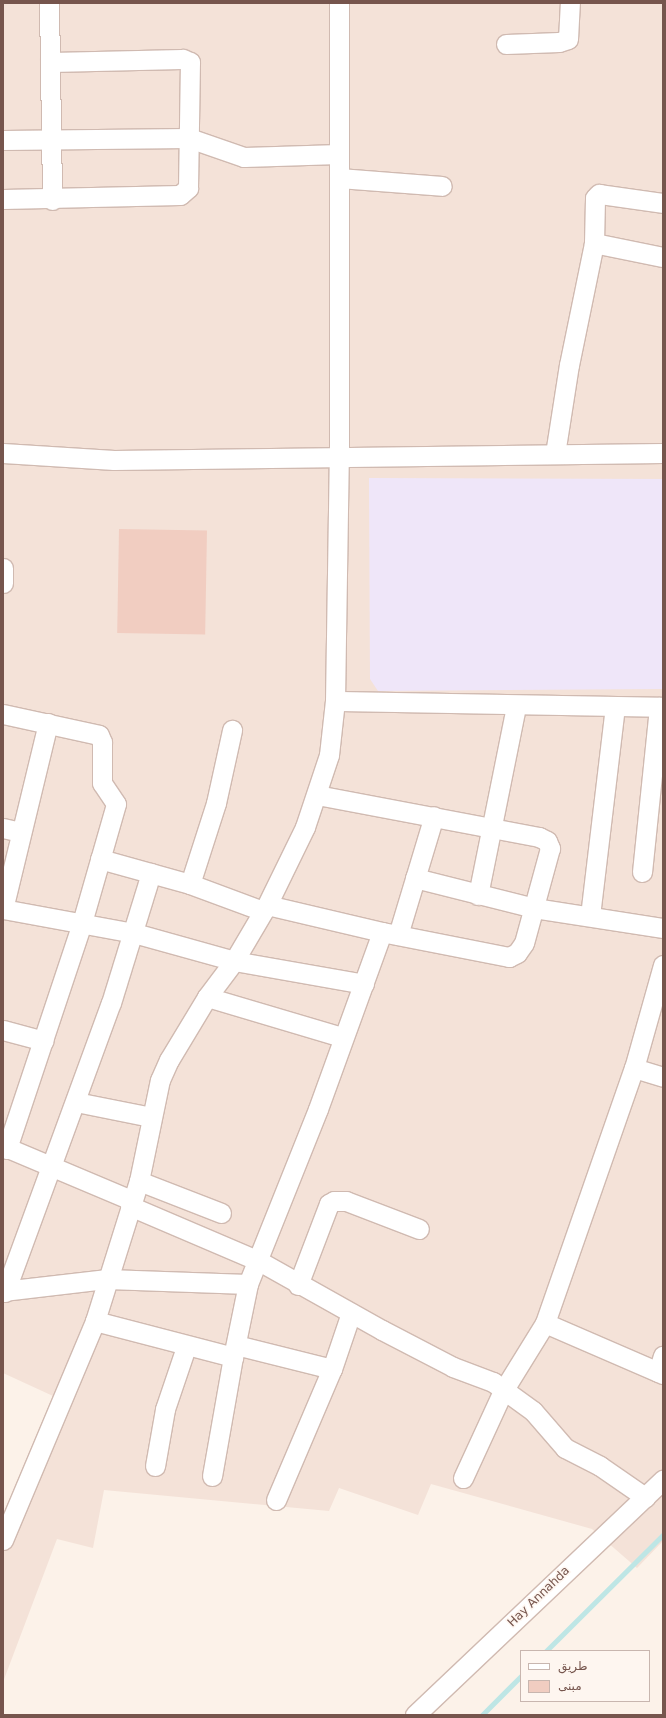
<!DOCTYPE html>
<meta charset="utf-8">
<style>
body{margin:0}
#map{position:relative;width:666px;height:1718px;overflow:hidden;background:#fcf2e9;font-family:"DejaVu Sans","Noto Naskh Arabic",sans-serif}
div>[style]{position:absolute}
.residential>*{inset:0;background:#f4e2d8}
.education>*{inset:0;background:#efe6f9}
.stream>*{height:4.5px;margin:-2.25px;padding:0 2.25px;transform-origin:2.25px;border-radius:2.25px;background:#bee6e5}
.building>*{inset:0;background:#f1cdc1;transform-origin:0 0}
.roads{filter:drop-shadow(1px 0 #d0bab1) drop-shadow(-1px 0 #d0bab1) drop-shadow(0 1px #d0bab1) drop-shadow(0 -1px #d0bab1)}
.minor>*{height:19px;margin:-9.5px;padding:0 9.5px;transform-origin:9.5px;border-radius:9.5px;background:#fff}
span{translate:-50% -50%;white-space:nowrap;text-align:center;line-height:1.15;-webkit-text-stroke:3px #fef6f0;paint-order:stroke}
.street-label{font-size:12px;color:#76554d}
.frame{position:absolute;inset:0;border:4px solid #76554d;pointer-events:none}
.legend{position:absolute;left:520px;top:1650px;width:130px;height:52px;box-sizing:border-box;background:#fef6f0;border:1px solid #c8b6af;margin:0;padding:5px 7px;list-style:none;font-size:12px;color:#76554d}
.legend li{display:flex;align-items:center;gap:8px;height:20px}
.legend b{width:20px;border:1px solid #c8b6af}
</style>
<div id="map">
<div class="residential">
<div style="clip-path:polygon(3px 3px,663px 3px,663px 1541px,637px 1568px,592px 1529px,431px 1484px,418px 1515px,339px 1488px,329px 1511px,104px 1490px,93px 1548px,57px 1539px,3px 1682px,3px 1528px,53px 1396px,3px 1373px)"></div>
</div>
<div class="education">
<div style="clip-path:polygon(369px 478px,663px 479px,663px 689px,378px 691px,370px 679px)"></div>
</div>
<div class="stream">
<div style="left:546px;top:1651px;width:165px;rotate:-44.8deg"></div>
<div style="left:482px;top:1715px;width:55px;rotate:-45deg"></div>
</div>
<div class="building">
<div style="left:119px;top:529px;width:88px;height:104px;rotate:1deg"></div>
</div>
<div class="roads">
<div class="minor">
<div style="left:49px;top:3px;width:197px;rotate:89.1deg"></div>
<div style="left:506px;top:44px;width:53px;rotate:-2.2deg"></div>
<div style="left:559px;top:42px;width:9px;rotate:-18deg"></div>
<div style="left:568px;top:39px;width:36px;rotate:-87deg"></div>
<div style="left:3px;top:140px;width:186px;rotate:-0.6deg"></div>
<div style="left:189px;top:138px;width:58px;rotate:19.1deg"></div>
<div style="left:244px;top:157px;width:95px;rotate:-1.8deg"></div>
<div style="left:339px;top:178px;width:103px;rotate:4.4deg"></div>
<div style="left:3px;top:199px;width:177px;rotate:-1.3deg"></div>
<div style="left:180px;top:195px;width:11px;rotate:-41deg"></div>
<div style="left:188px;top:188px;width:126px;rotate:-89.1deg"></div>
<div style="left:190px;top:62px;width:8px;rotate:-157deg"></div>
<div style="left:183px;top:59px;width:133px;rotate:178.7deg"></div>
<div style="left:594px;top:243px;width:70px;rotate:11.5deg"></div>
<div style="left:3px;top:453px;width:111px;rotate:3.6deg"></div>
<div style="left:114px;top:460px;width:549px;rotate:-0.73deg"></div>
<div style="left:555px;top:454px;width:90px;rotate:-81.1deg"></div>
<div style="left:569px;top:365px;width:125px;rotate:-78.4deg"></div>
<div style="left:594px;top:243px;width:45px;rotate:-88.7deg"></div>
<div style="left:595px;top:198px;width:6px;rotate:-45deg"></div>
<div style="left:599px;top:194px;width:65px;rotate:8deg"></div>
<div style="left:3px;top:568px;width:15px;rotate:90deg"></div>
<div style="left:335px;top:701px;width:328px;rotate:1deg"></div>
<div style="left:3px;top:714px;width:98px;rotate:12.3deg"></div>
<div style="left:99px;top:735px;width:8px;rotate:67deg"></div>
<div style="left:102px;top:742px;width:41px;rotate:90deg"></div>
<div style="left:102px;top:783px;width:25px;rotate:56deg"></div>
<div style="left:116px;top:804px;width:127px;rotate:106deg"></div>
<div style="left:81px;top:926px;width:235px;rotate:108.4deg"></div>
<div style="left:48px;top:723px;width:191px;rotate:103.6deg"></div>
<div style="left:3px;top:909px;width:133px;rotate:10.4deg"></div>
<div style="left:134px;top:933px;width:104px;rotate:15.6deg"></div>
<div style="left:234px;top:961px;width:132px;rotate:10deg"></div>
<div style="left:317px;top:795px;width:226px;rotate:10.7deg"></div>
<div style="left:539px;top:837px;width:9px;rotate:27deg"></div>
<div style="left:547px;top:841px;width:8px;rotate:67deg"></div>
<div style="left:550px;top:848px;width:98px;rotate:105.3deg"></div>
<div style="left:524px;top:943px;width:12px;rotate:125deg"></div>
<div style="left:517px;top:953px;width:9px;rotate:153deg"></div>
<div style="left:509px;top:957px;width:129px;rotate:-168.9deg"></div>
<div style="left:3px;top:828px;width:18px;rotate:13deg"></div>
<div style="left:100px;top:859px;width:93px;rotate:15.5deg"></div>
<div style="left:190px;top:884px;width:78px;rotate:20.3deg"></div>
<div style="left:642px;top:872px;width:166px;rotate:-84.1deg"></div>
<div style="left:415px;top:878px;width:123px;rotate:14.1deg"></div>
<div style="left:534px;top:908px;width:131px;rotate:8.8deg"></div>
<div style="left:190px;top:884px;width:85px;rotate:-72.2deg"></div>
<div style="left:216px;top:803px;width:75px;rotate:-77.6deg"></div>
<div style="left:478px;top:895px;width:193px;rotate:-78.6deg"></div>
<div style="left:590px;top:916px;width:210px;rotate:-83.2deg"></div>
<div style="left:398px;top:935px;width:124px;rotate:-73.2deg"></div>
<div style="left:663px;top:965px;width:107px;rotate:105.7deg"></div>
<div style="left:634px;top:1068px;width:30px;rotate:17deg"></div>
<div style="left:207px;top:997px;width:141px;rotate:16.5deg"></div>
<div style="left:3px;top:1030px;width:42px;rotate:15deg"></div>
<div style="left:76px;top:1102px;width:76px;rotate:11.3deg"></div>
<div style="left:3px;top:1146px;width:141px;rotate:22.9deg"></div>
<div style="left:139px;top:1181px;width:88px;rotate:21.3deg"></div>
<div style="left:130px;top:1206px;width:140px;rotate:23.1deg"></div>
<div style="left:259px;top:1261px;width:141px;rotate:29.3deg"></div>
<div style="left:382px;top:1330px;width:80px;rotate:27.5deg"></div>
<div style="left:453px;top:1367px;width:43px;rotate:20.6deg"></div>
<div style="left:493px;top:1382px;width:49px;rotate:35.9deg"></div>
<div style="left:533px;top:1411px;width:49px;rotate:49.1deg"></div>
<div style="left:565px;top:1448px;width:39px;rotate:27deg"></div>
<div style="left:600px;top:1466px;width:55px;rotate:34.6deg"></div>
<div style="left:298px;top:1285px;width:87px;rotate:-69.1deg"></div>
<div style="left:329px;top:1204px;width:6px;rotate:-31deg"></div>
<div style="left:334px;top:1201px;width:12px"></div>
<div style="left:346px;top:1201px;width:78px;rotate:21deg"></div>
<div style="left:3px;top:1291px;width:105px;rotate:-6.6deg"></div>
<div style="left:107px;top:1279px;width:141px;rotate:2deg"></div>
<div style="left:5px;top:1292px;width:308px;rotate:-69.9deg"></div>
<div style="left:111px;top:1003px;width:136px;rotate:-72.9deg"></div>
<div style="left:95px;top:1321px;width:143px;rotate:14.6deg"></div>
<div style="left:233px;top:1357px;width:75px;rotate:-78.4deg"></div>
<div style="left:248px;top:1284px;width:188px;rotate:-68.2deg"></div>
<div style="left:318px;top:1109px;width:188px;rotate:-70.1deg"></div>
<div style="left:382px;top:932px;width:118px;rotate:-166.8deg"></div>
<div style="left:545px;top:1323px;width:129px;rotate:23.4deg"></div>
<div style="left:236px;top:1345px;width:99px;rotate:14deg"></div>
<div style="left:658px;top:1372px;width:17px;rotate:-73deg"></div>
<div style="left:155px;top:1466px;width:58px;rotate:-80deg"></div>
<div style="left:165px;top:1409px;width:65px;rotate:-71.3deg"></div>
<div style="left:212px;top:1476px;width:121px;rotate:-80deg"></div>
<div style="left:463px;top:1478px;width:96px;rotate:-65.3deg"></div>
<div style="left:503px;top:1391px;width:80px;rotate:-58.3deg"></div>
<div style="left:545px;top:1323px;width:270px;rotate:-70.8deg"></div>
<div style="left:276px;top:1500px;width:142px;rotate:-66.9deg"></div>
<div style="left:332px;top:1369px;width:59px;rotate:-71.3deg"></div>
<div style="left:3px;top:1540px;width:238px;rotate:-67.2deg"></div>
<div style="left:95px;top:1321px;width:147px;rotate:-72.6deg"></div>
<div style="left:139px;top:1181px;width:103px;rotate:-78.3deg"></div>
<div style="left:160px;top:1080px;width:22px;rotate:-66deg"></div>
<div style="left:169px;top:1060px;width:74px;rotate:-58.9deg"></div>
<div style="left:207px;top:997px;width:45px;rotate:-53.1deg"></div>
<div style="left:234px;top:961px;width:65px;rotate:-59.5deg"></div>
<div style="left:267px;top:905px;width:87px;rotate:-64deg"></div>
<div style="left:305px;top:827px;width:76px;rotate:-71.6deg"></div>
<div style="left:329px;top:755px;width:54px;rotate:-83.7deg"></div>
<div style="left:335px;top:701px;width:244px;rotate:-89.1deg"></div>
<div style="left:339px;top:457px;width:454px;rotate:-90deg"></div>
<div style="left:415px;top:1715px;width:342px;rotate:-43.5deg"></div>
</div>
</div>
<div class="street-label">
<span style="left:539px;top:1597px;rotate:-44deg">Hay Annahda</span>
</div>
<div class="frame"></div>
<ul class="legend">
<li><b style="height:5px;background:#fff"></b>طريق</li>
<li><b style="height:11px;background:#f1cdc1"></b>مبنى</li>
</ul>
</div>
